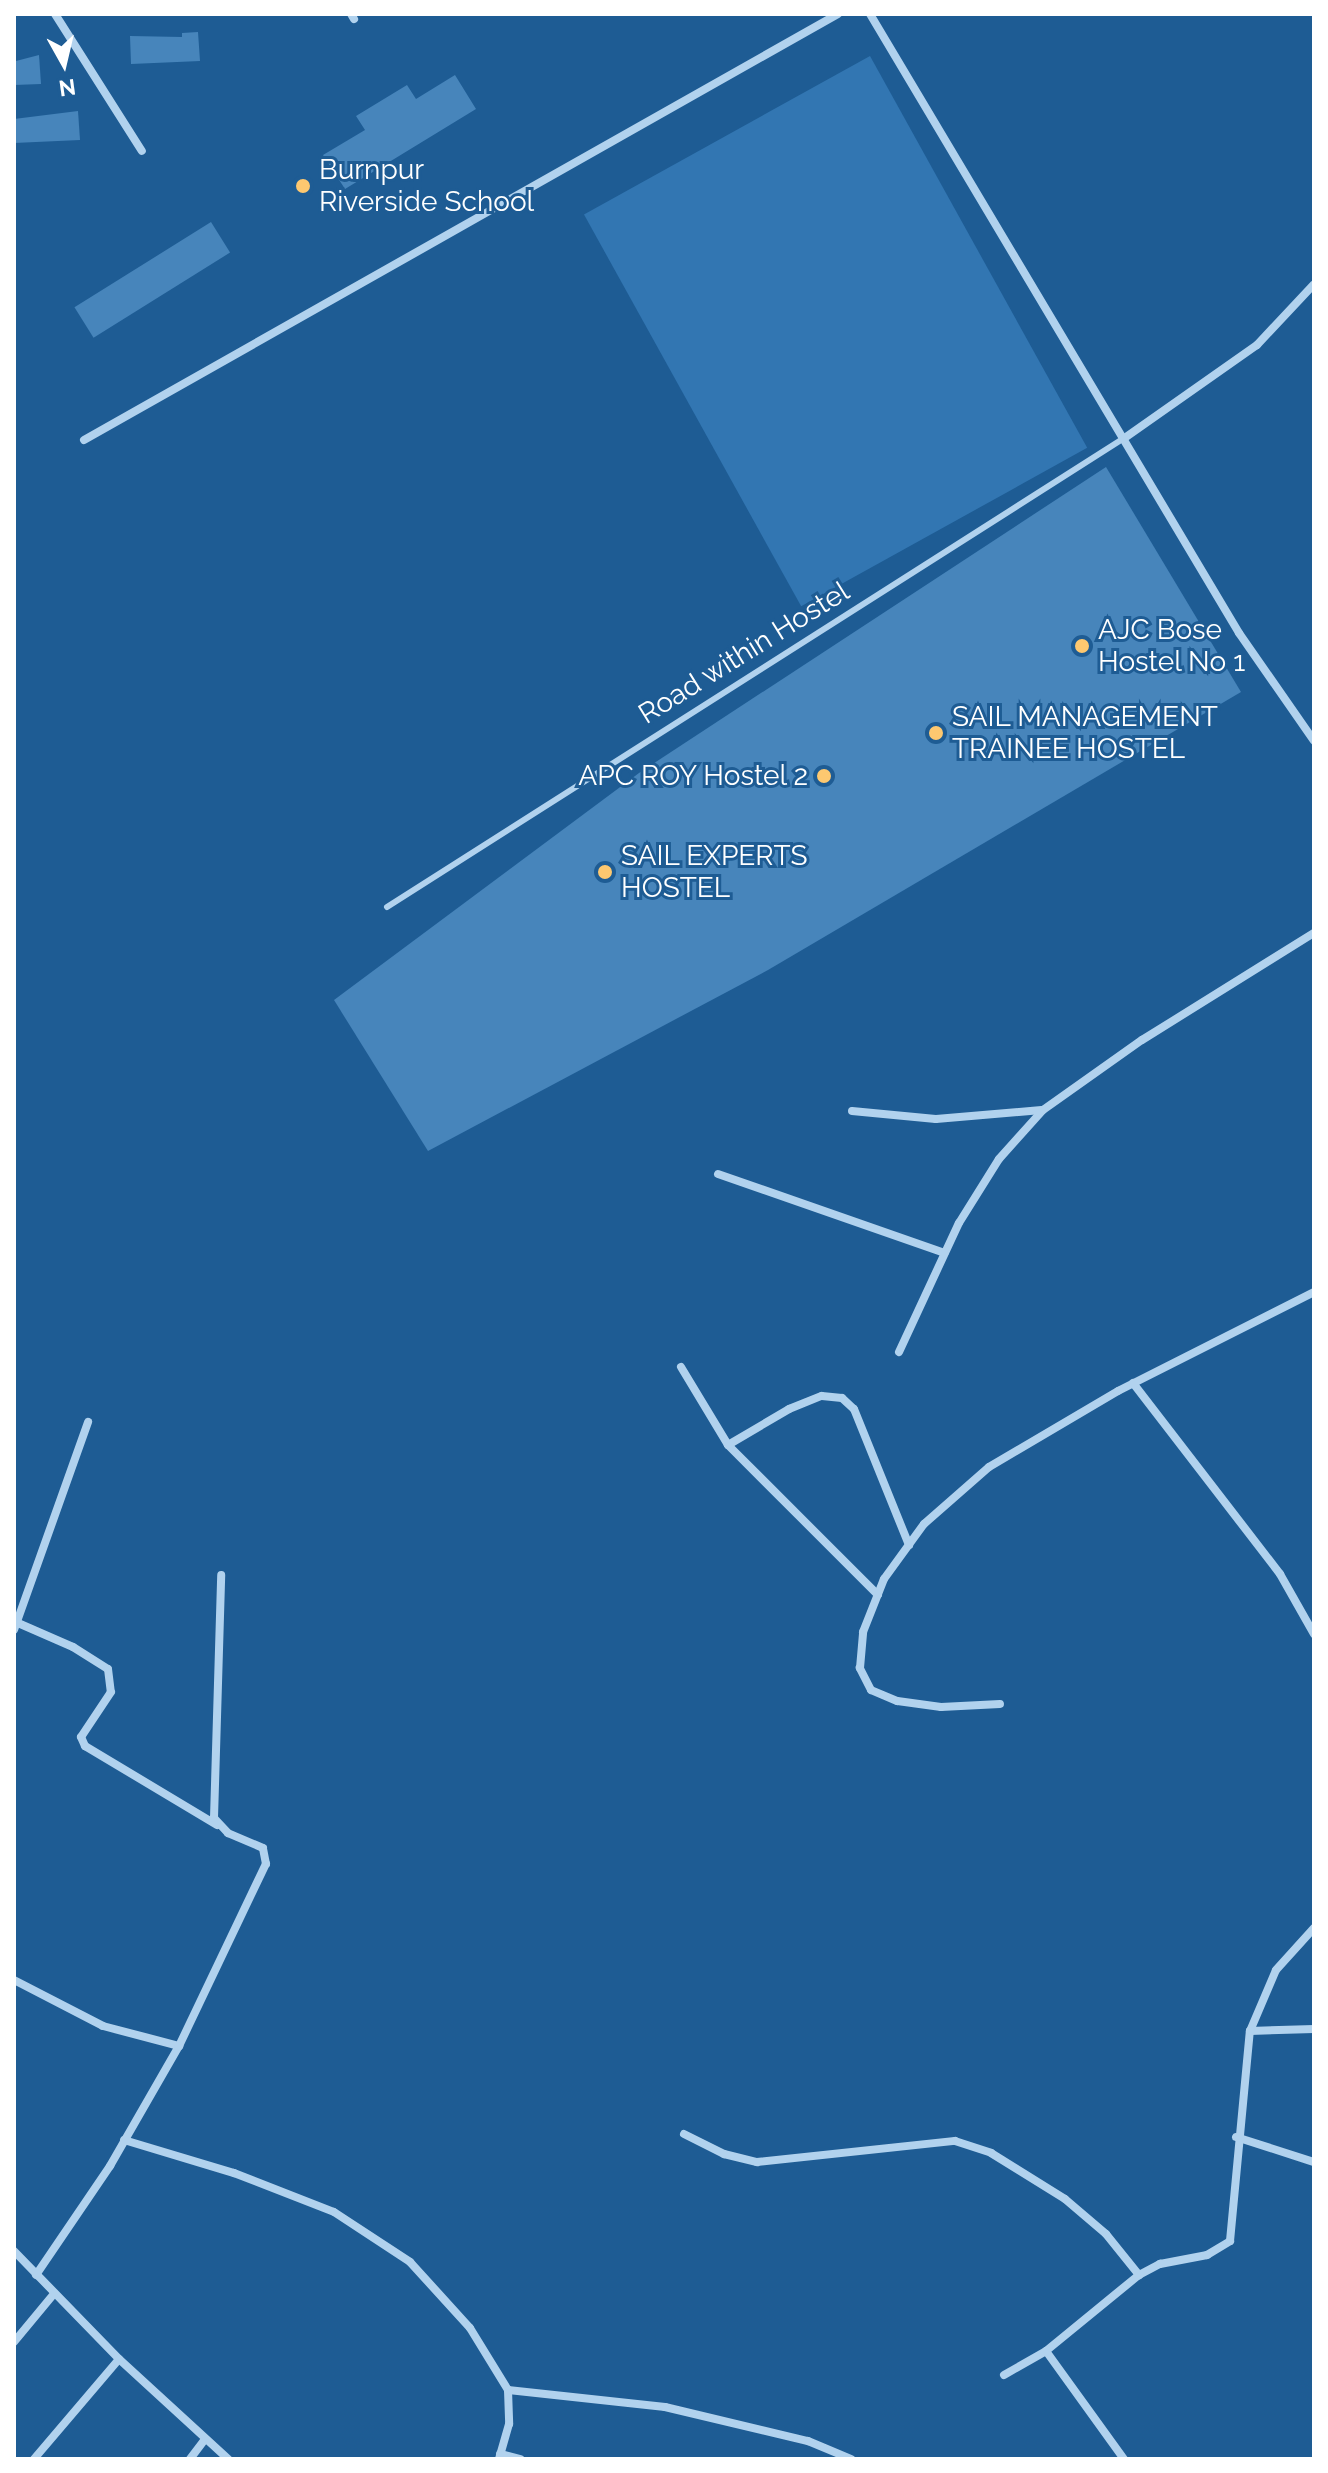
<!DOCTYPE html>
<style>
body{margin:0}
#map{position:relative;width:1328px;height:2473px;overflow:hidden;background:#1e5c94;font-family:Raleway,sans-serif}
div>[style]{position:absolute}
.green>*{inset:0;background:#3276b2;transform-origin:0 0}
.building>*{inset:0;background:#4785bb;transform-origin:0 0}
.service>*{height:6px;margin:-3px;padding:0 3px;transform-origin:3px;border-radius:3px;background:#b1d2ee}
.minor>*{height:8px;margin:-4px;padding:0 4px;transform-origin:4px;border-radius:4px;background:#b1d2ee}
.dots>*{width:22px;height:22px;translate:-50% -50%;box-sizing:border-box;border:4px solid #1e5c94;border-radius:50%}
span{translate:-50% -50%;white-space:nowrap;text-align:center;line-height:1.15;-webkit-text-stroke:6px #1e5c94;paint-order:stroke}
.poi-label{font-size:28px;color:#fff}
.left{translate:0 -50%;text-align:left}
.right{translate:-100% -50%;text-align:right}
.street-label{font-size:28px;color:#fff}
.frame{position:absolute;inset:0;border:16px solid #fff;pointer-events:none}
.north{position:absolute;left:24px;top:24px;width:80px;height:80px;-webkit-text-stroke:6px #1e5c94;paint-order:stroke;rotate:172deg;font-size:22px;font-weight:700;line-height:32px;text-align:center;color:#fff}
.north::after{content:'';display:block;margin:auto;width:28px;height:36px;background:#fff;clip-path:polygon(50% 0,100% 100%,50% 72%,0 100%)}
</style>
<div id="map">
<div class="green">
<div style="left:870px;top:56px;width:448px;height:327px;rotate:61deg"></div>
</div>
<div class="building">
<div style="clip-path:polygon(198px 32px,200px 61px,131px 64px,130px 36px,182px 37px,182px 33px)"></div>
<div style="clip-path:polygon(39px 55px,41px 84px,14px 85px,16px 61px)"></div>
<div style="clip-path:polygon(455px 75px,476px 109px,345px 189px,323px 155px,365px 130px,356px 116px,407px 85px,416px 99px)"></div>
<div style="clip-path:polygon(78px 111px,80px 140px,14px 143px,14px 119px)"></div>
<div style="left:211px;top:222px;width:36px;height:161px;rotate:58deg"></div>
<div style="clip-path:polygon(1106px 467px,1241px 692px,768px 970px,428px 1151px,334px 1000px,639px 773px)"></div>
</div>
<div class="service">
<div style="left:387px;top:907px;width:876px;rotate:-32.46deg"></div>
</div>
<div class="minor">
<div style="left:55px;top:14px;width:162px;rotate:57.6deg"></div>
<div style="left:351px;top:14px;width:6px;rotate:59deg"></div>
<div style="left:870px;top:14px;width:721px;rotate:59.2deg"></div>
<div style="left:1239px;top:633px;width:131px;rotate:55.2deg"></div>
<div style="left:1126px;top:437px;width:160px;rotate:-35.1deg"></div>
<div style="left:1257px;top:345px;width:83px;rotate:-46.9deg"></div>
<div style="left:84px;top:440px;width:866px;rotate:-29.47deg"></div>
<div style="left:852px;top:1111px;width:84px;rotate:5.4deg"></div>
<div style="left:936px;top:1119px;width:106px;rotate:-4.9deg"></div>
<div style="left:718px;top:1174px;width:240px;rotate:19.2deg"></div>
<div style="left:899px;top:1352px;width:142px;rotate:-65.1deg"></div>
<div style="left:959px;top:1223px;width:75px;rotate:-58deg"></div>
<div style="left:999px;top:1159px;width:66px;rotate:-48.1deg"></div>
<div style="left:1043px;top:1110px;width:121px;rotate:-35.3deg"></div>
<div style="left:1142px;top:1040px;width:203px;rotate:-31.9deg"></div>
<div style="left:681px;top:1367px;width:91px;rotate:58.9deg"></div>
<div style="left:728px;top:1445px;width:212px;rotate:45deg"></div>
<div style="left:1133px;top:1383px;width:241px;rotate:52.4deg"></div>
<div style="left:1280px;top:1574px;width:69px;rotate:60.5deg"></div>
<div style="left:728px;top:1445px;width:71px;rotate:-30.5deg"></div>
<div style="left:789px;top:1409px;width:35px;rotate:-22deg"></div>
<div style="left:822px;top:1396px;width:20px;rotate:6deg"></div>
<div style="left:842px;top:1398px;width:16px;rotate:43deg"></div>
<div style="left:854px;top:1409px;width:147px;rotate:68deg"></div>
<div style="left:18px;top:1623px;width:60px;rotate:23.6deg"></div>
<div style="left:73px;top:1647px;width:41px;rotate:32.2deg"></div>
<div style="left:108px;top:1669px;width:23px;rotate:83deg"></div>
<div style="left:111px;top:1692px;width:54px;rotate:123.7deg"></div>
<div style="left:81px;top:1737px;width:10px;rotate:66deg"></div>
<div style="left:85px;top:1746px;width:154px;rotate:30.9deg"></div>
<div style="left:14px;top:1630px;width:221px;rotate:-70.4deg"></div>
<div style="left:1000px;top:1704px;width:59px;rotate:177.1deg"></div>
<div style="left:941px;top:1707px;width:44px;rotate:-172.2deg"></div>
<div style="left:897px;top:1701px;width:28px;rotate:-157deg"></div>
<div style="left:871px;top:1690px;width:25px;rotate:-117deg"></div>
<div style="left:860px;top:1668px;width:36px;rotate:-85deg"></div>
<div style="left:863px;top:1632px;width:57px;rotate:-68.4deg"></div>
<div style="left:884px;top:1579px;width:68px;rotate:-54deg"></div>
<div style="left:924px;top:1524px;width:86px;rotate:-41.2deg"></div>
<div style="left:989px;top:1467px;width:150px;rotate:-30.5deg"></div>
<div style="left:1118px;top:1391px;width:220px;rotate:-26.8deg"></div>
<div style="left:14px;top:1980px;width:100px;rotate:27.3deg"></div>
<div style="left:103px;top:2026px;width:79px;rotate:14.7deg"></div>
<div style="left:1250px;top:2031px;width:64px;rotate:-1.8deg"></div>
<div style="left:684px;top:2134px;width:45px;rotate:26.6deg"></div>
<div style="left:724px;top:2154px;width:34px;rotate:14deg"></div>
<div style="left:757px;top:2162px;width:199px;rotate:-6.1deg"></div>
<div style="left:955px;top:2141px;width:38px;rotate:18deg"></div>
<div style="left:991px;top:2153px;width:87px;rotate:31.9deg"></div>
<div style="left:1065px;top:2199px;width:54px;rotate:40.5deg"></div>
<div style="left:1106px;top:2234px;width:53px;rotate:51.2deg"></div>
<div style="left:1236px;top:2137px;width:82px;rotate:17.8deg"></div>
<div style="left:124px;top:2140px;width:115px;rotate:16.7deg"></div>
<div style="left:234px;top:2173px;width:107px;rotate:21.3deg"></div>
<div style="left:334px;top:2212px;width:91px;rotate:33.3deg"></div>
<div style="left:410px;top:2262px;width:89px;rotate:47.7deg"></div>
<div style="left:470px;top:2328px;width:73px;rotate:58.5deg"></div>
<div style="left:508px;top:2390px;width:34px;rotate:88deg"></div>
<div style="left:509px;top:2424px;width:36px;rotate:106deg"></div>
<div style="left:14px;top:2251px;width:151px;rotate:45.8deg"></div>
<div style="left:119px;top:2359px;width:148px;rotate:42.5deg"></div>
<div style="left:36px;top:2275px;width:132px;rotate:-55.8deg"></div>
<div style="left:110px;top:2166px;width:138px;rotate:-60.1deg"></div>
<div style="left:179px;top:2046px;width:202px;rotate:-64.5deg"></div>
<div style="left:266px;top:1864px;width:16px;rotate:-101deg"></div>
<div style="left:263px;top:1848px;width:38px;rotate:-157deg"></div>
<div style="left:228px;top:1833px;width:21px;rotate:-133deg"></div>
<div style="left:214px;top:1818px;width:243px;rotate:-88.3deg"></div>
<div style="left:14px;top:2342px;width:61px;rotate:-50.3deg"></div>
<div style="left:1046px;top:2351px;width:133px;rotate:54.2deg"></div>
<div style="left:1004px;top:2375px;width:48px;rotate:-29.7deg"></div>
<div style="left:1046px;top:2351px;width:120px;rotate:-39.3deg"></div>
<div style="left:1139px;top:2275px;width:24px;rotate:-28deg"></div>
<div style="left:1160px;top:2264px;width:48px;rotate:-10.8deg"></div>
<div style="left:1207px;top:2255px;width:27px;rotate:-31deg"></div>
<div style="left:1230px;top:2241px;width:211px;rotate:-84.6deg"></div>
<div style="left:1250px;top:2031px;width:66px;rotate:-66.9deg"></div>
<div style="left:1276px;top:1970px;width:57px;rotate:-47.9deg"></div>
<div style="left:508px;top:2390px;width:158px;rotate:6.2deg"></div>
<div style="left:665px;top:2407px;width:147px;rotate:13.4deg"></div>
<div style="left:808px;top:2441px;width:47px;rotate:22.7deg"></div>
<div style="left:500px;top:2454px;width:21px;rotate:14deg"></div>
<div style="left:34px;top:2459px;width:131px;rotate:-49.6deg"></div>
<div style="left:190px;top:2459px;width:25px;rotate:-53deg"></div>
</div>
<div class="dots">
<div style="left:303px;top:186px;background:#fdc870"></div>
<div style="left:1082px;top:646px;background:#fdc870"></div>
<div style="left:936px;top:733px;background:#fdc870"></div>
<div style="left:824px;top:776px;background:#fdc870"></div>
<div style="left:605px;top:872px;background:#fdc870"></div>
</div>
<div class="poi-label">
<span class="left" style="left:319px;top:186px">Burnpur<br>Riverside School</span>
<span class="left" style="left:1098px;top:646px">AJC Bose<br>Hostel No 1</span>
<span class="left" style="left:952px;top:733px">SAIL MANAGEMENT<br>TRAINEE HOSTEL</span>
<span class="right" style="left:808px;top:776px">APC ROY Hostel 2</span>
<span class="left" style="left:621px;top:872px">SAIL EXPERTS<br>HOSTEL</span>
</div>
<div class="street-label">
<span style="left:744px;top:653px;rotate:-32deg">Road within Hostel</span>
</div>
<div class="frame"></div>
<div class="north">N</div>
</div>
